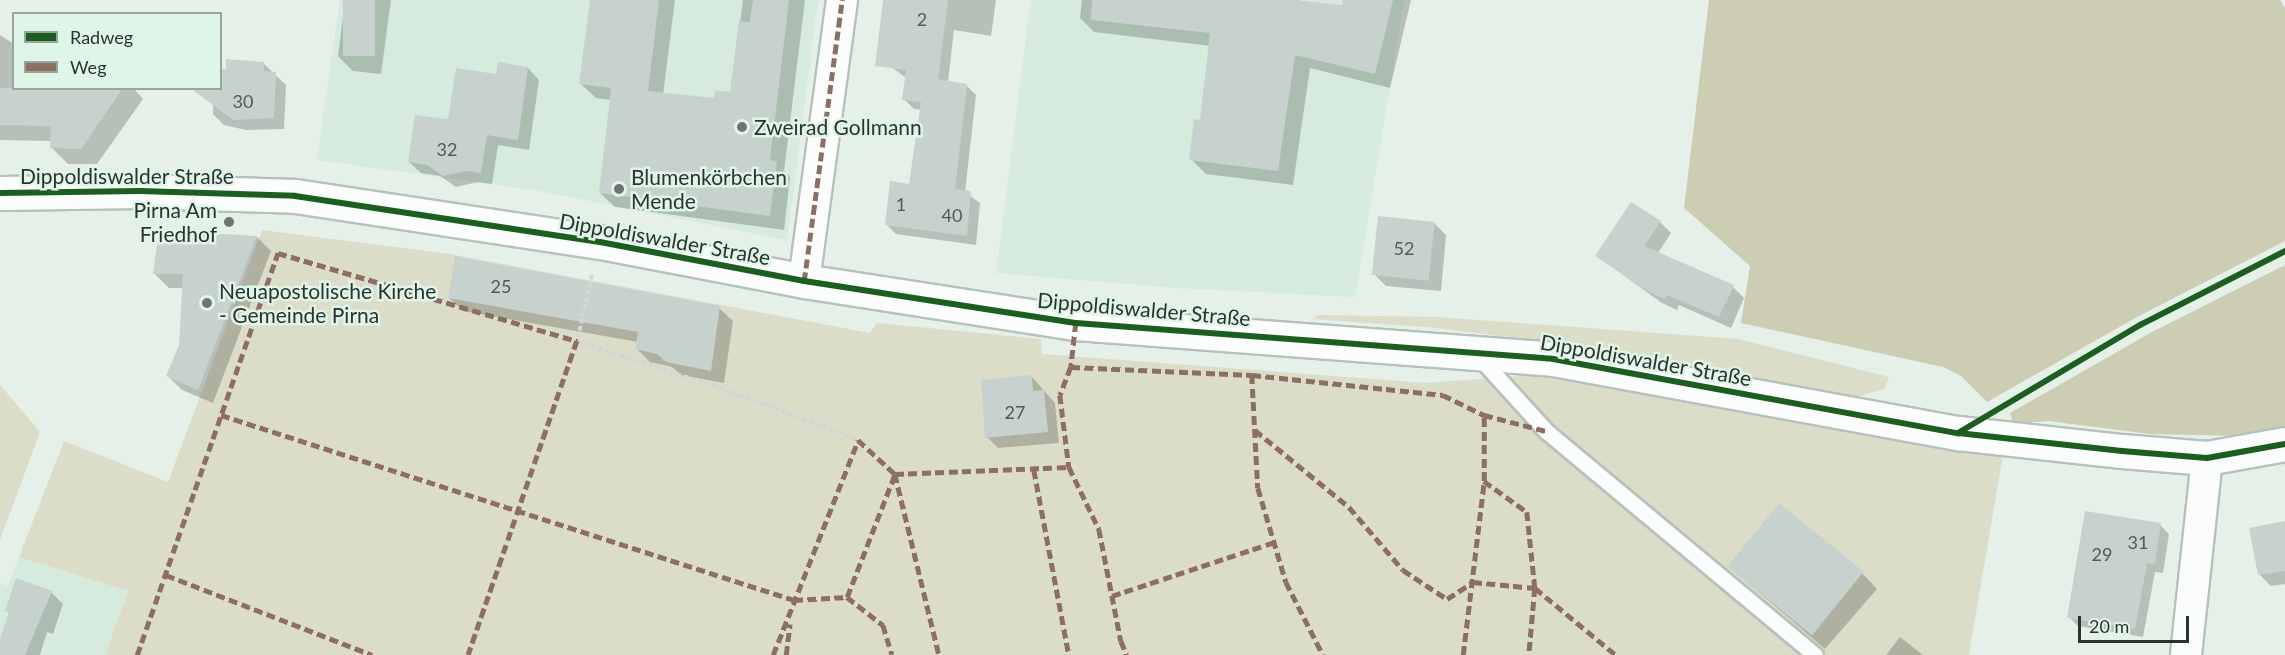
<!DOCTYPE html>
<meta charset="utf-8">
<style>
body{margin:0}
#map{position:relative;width:2285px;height:655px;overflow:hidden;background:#e4f0e8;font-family:Lato,sans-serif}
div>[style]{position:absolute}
.built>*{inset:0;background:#d6ebdd}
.green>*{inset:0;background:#dcddc9}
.forest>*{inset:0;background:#cdcdb3}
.shadow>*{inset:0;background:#0003}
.building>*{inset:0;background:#c7d2ce;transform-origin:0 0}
.path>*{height:4px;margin-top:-2px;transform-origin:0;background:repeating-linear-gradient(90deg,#d3d6d4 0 4.5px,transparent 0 7.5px)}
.roads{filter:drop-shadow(2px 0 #b7c1bb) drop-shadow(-2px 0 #b7c1bb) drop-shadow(0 2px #b7c1bb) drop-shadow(0 -2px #b7c1bb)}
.service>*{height:15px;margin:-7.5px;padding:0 7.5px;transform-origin:7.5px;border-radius:7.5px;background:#fbfdfc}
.minor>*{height:30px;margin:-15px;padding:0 15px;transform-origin:15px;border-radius:15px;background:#fbfdfc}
.tertiary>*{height:33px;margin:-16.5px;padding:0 16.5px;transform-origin:16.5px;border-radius:16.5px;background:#fbfdfc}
.quiet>*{height:4.5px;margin-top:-2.25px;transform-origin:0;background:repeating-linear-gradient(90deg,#8d6e63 0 9px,transparent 0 13.5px)}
.cycleway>*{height:6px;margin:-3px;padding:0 3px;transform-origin:3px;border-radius:3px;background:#1b5e20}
.dots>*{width:16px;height:16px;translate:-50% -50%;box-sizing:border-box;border:3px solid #dff5e7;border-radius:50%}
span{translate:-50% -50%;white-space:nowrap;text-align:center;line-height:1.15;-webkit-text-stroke:5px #dff5e7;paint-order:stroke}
.number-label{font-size:18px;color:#525b56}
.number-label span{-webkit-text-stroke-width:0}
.poi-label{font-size:21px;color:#2b332e}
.left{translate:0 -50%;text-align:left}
.right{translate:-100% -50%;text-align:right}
.street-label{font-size:21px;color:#2b332e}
.legend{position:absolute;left:12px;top:12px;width:210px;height:78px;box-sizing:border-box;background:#dff5e7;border:2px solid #97a79d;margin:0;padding:8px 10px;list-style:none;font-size:18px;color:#2b332e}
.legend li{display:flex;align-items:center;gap:12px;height:30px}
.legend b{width:30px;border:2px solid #97a79d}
.scale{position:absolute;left:2078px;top:616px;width:111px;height:27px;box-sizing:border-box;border:3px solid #2b332e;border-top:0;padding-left:8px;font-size:18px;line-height:21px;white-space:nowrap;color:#2b332e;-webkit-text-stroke:4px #dff5e7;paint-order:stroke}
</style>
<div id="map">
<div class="built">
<div style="clip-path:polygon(340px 0,818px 0,787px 240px,539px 191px,317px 160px)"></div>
<div style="clip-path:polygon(1031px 0,1404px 0,1355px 297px,1177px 288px,996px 273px)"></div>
<div style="clip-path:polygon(19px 557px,128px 591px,105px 655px,0 655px,0 583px,8px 586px)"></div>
</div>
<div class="green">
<div style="clip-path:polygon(262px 230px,450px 254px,870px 333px,877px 323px,1041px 339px,1042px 354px,1426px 383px,1529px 375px,2003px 455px,1969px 655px,105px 655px,128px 591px,19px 557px,64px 441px,168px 482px)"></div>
<div style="clip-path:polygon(1318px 315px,1437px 317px,1739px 339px,1889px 377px,1884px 389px,1852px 398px,1555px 343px,1436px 328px,1314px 319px)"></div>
<div style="clip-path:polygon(0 385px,40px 432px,0 540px)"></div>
</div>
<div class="forest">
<div style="clip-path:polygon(1709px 0,2280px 0,2285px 8px,2285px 241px,2137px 317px,1987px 402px,1961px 376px,1943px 367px,1741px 323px,1750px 266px,1684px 208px)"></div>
<div style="clip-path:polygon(2285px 265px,2285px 426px,2239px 436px,2150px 434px,2048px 421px,2013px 424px,2010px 413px,2152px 332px)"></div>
</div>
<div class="shadow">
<div style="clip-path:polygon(345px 0,391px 0,381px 74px,353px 71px,338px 56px)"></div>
<div style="clip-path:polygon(591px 0,675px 0,663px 95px,715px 100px,731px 94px,743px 0,805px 0,784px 171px,790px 177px,784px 230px,615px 207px,600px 193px,611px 100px,596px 98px,581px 84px)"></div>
<div style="clip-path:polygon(902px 0,996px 0,991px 36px,954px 30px,948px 82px,966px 85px,976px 95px,965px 192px,980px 203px,976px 245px,896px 234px,887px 225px,911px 185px,921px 110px,914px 109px,904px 99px,906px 78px,893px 68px)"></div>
<div style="clip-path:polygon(1082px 0,1295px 0,1343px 7px,1345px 0,1411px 0,1390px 88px,1310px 68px,1293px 185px,1206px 174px,1191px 159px,1202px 122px,1211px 46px,1094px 32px,1080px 18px)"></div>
<div style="clip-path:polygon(0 35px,14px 44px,14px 88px,133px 88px,143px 99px,97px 164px,68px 164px,52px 148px,52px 141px,0 140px)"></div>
<div style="clip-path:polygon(263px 63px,286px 85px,284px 129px,246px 130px,224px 125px,213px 114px,214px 88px,220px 88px,227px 71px)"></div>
<div style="clip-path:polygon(528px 68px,539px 80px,529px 150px,498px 145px,492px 184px,478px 182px,456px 187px,440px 176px,421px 173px,409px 162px,497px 75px)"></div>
<div style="clip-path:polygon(1660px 222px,1671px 233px,1658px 253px,1733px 287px,1744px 298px,1731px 328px,1679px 305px,1677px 310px,1662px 303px,1597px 256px)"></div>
<div style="clip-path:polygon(1434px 223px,1446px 235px,1441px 291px,1386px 286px,1374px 274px)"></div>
<div style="clip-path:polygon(160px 231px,257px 237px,271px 251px,213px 403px,182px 390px,168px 376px,180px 346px,184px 288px,169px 288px,155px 274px)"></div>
<div style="clip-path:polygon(449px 298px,719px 308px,733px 321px,724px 383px,681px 375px,672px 367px,650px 362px,637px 349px,638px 342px,463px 311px)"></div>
<div style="clip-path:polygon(1032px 377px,1055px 403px,1059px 443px,998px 448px,987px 437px)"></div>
<div style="clip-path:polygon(2285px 523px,2285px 584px,2271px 586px,2259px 574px)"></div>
<div style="clip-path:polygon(2160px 525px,2169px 534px,2163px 573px,2155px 572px,2143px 637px,2078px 626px,2069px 617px)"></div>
<div style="clip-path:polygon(1728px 566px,1862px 573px,1877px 589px,1825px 649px)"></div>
<div style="clip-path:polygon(51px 592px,63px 604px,53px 634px,47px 632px,40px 655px,0 655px,10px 613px,7px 610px)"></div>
<div style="clip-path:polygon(1900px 637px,1923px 655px,1886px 655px)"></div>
</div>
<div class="building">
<div style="left:343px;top:0;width:32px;height:56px"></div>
<div style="clip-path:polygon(590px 0,659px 0,648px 91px,714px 98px,715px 90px,730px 92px,739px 21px,750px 22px,753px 0,789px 0,770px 160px,777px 161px,770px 216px,599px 193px,611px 88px,579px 84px)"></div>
<div style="clip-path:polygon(883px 0,948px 0,938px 79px,967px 84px,955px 189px,971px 191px,967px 236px,885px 225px,890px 181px,909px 184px,921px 102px,902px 100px,906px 70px,875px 66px)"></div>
<div style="clip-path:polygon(1092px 0,1293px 0,1342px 5px,1343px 0,1393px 0,1375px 74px,1295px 55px,1278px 171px,1189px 160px,1194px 119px,1200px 120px,1210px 33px,1091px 20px)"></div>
<div style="clip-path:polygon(226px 59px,264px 62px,264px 71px,276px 72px,274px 118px,233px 120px,190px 88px,220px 88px,220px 69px,226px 69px)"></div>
<div style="clip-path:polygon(498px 62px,528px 67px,518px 140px,487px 135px,481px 173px,466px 171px,443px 176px,427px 165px,408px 162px,415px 115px,448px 119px,456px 68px,496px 74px)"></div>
<div style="clip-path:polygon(0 88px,123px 88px,81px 149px,50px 148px,51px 126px,0 125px)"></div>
<div style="clip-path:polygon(1631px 202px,1661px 221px,1644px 246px,1734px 285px,1719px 317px,1667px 295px,1665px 299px,1649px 292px,1595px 256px)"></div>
<div style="left:1378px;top:216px;width:57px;height:59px;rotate:6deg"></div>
<div style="clip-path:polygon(159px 230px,257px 236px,198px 390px,166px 376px,179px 345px,183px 274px,153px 274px)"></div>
<div style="clip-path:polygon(455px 256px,720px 306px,711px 371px,666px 362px,657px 354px,635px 349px,638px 332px,448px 298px)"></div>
<div style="clip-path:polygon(1032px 375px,1033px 391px,1044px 390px,1048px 432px,985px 438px,981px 380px)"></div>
<div style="left:1779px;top:503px;width:109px;height:82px;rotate:39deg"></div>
<div style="clip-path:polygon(2085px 511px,2161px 523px,2155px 564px,2147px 563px,2135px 629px,2067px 618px)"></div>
<div style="clip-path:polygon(2285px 521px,2285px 571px,2258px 575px,2249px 528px)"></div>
<div style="clip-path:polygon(16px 578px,52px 591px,25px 655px,0 655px,0 638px,9px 612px,5px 611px)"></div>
</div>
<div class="path">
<div style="left:592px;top:275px;width:68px;rotate:102.8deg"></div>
<div style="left:577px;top:341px;width:163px;rotate:18.2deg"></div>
<div style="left:732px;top:392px;width:135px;rotate:20.9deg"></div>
</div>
<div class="roads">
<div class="service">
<div style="left:1479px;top:357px;width:100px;rotate:47.8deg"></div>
<div style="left:1546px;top:431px;width:350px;rotate:39.8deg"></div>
</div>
<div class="minor">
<div style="left:804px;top:281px;width:284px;rotate:-82.3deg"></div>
<div style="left:2186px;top:655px;width:198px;rotate:-83.9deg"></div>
</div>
<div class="tertiary">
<div style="left:0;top:193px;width:140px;rotate:-0.8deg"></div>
<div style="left:140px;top:191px;width:155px;rotate:1.8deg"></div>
<div style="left:295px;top:196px;width:308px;rotate:8.6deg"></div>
<div style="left:600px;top:242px;width:208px;rotate:10.8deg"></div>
<div style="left:804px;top:281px;width:275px;rotate:8.8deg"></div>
<div style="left:1076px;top:323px;width:478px;rotate:4.3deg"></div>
<div style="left:1553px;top:359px;width:412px;rotate:10.4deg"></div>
<div style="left:1958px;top:433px;width:165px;rotate:6.3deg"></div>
<div style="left:2122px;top:451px;width:85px;rotate:4.7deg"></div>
<div style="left:2207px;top:458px;width:79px;rotate:-10.2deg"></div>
</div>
</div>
<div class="quiet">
<div style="left:804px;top:281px;width:284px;rotate:-82.3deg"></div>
<div style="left:1076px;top:323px;width:44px;rotate:96.5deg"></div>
<div style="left:1071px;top:367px;width:30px;rotate:111deg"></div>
<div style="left:1060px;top:395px;width:73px;rotate:82.9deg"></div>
<div style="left:1069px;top:467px;width:69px;rotate:64.2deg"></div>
<div style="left:1099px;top:529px;width:114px;rotate:78.9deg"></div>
<div style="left:1121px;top:641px;width:15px;rotate:67deg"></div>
<div style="left:1071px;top:367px;width:181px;rotate:2.5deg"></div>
<div style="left:1252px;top:375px;width:192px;rotate:6deg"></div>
<div style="left:1443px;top:395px;width:46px;rotate:26deg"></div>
<div style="left:1484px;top:415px;width:64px;rotate:14.5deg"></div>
<div style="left:1252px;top:375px;width:113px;rotate:87deg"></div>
<div style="left:1258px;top:488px;width:98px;rotate:73.4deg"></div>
<div style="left:1286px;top:582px;width:82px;rotate:63.1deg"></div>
<div style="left:221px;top:415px;width:602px;rotate:17.89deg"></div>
<div style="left:794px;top:600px;width:53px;rotate:-3.2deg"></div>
<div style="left:847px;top:597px;width:46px;rotate:37.9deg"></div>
<div style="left:883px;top:625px;width:31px;rotate:73deg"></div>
<div style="left:1255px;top:430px;width:122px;rotate:39.3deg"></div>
<div style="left:1349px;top:507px;width:83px;rotate:49.4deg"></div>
<div style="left:1403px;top:570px;width:53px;rotate:33.4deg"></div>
<div style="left:1447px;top:599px;width:31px;rotate:-33deg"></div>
<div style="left:1473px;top:582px;width:62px;rotate:5.5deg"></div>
<div style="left:1535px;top:588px;width:105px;rotate:39.6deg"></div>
<div style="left:1034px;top:470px;width:188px;rotate:79.3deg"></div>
<div style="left:895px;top:474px;width:186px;rotate:76.3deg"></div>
<div style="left:1484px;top:481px;width:53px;rotate:35.8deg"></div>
<div style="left:1527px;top:512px;width:76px;rotate:84deg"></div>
<div style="left:1535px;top:588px;width:67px;rotate:95.1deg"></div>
<div style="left:166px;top:575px;width:221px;rotate:21.2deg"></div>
<div style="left:1112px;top:596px;width:171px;rotate:-18.4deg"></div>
<div style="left:847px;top:597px;width:132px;rotate:-68.7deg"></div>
<div style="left:137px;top:655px;width:426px;rotate:-70.7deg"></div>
<div style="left:278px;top:253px;width:312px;rotate:16.4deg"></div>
<div style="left:577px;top:341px;width:332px;rotate:109.1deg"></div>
<div style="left:773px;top:655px;width:231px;rotate:-68.4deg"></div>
<div style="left:858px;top:440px;width:50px;rotate:42.6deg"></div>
<div style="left:895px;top:474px;width:174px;rotate:-2.3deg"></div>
<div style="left:786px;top:655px;width:31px;rotate:-83deg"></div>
<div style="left:1463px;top:655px;width:175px;rotate:-83.1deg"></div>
<div style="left:1484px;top:481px;width:66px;rotate:-90deg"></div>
</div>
<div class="cycleway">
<div style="left:0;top:193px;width:140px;rotate:-0.8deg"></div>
<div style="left:140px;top:191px;width:155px;rotate:1.8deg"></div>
<div style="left:295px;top:196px;width:308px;rotate:8.6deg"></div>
<div style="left:600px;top:242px;width:208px;rotate:10.8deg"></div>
<div style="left:804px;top:281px;width:275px;rotate:8.8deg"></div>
<div style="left:1076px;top:323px;width:478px;rotate:4.3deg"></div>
<div style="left:1553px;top:359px;width:412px;rotate:10.4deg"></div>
<div style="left:1958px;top:433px;width:165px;rotate:6.3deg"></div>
<div style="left:2122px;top:451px;width:85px;rotate:4.7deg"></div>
<div style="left:2207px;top:458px;width:79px;rotate:-10.2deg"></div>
<div style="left:1958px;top:433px;width:212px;rotate:-30.7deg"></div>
<div style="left:2140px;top:325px;width:163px;rotate:-27deg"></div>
</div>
<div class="dots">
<div style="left:742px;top:127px;background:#6c756f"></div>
<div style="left:619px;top:189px;background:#6c756f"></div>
<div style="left:229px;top:222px;background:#6c756f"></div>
<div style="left:207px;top:303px;background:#6c756f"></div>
</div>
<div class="number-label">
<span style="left:922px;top:19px">2</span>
<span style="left:243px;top:101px">30</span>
<span style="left:447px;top:149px">32</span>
<span style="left:901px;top:204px">1</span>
<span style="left:952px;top:215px">40</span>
<span style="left:1404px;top:248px">52</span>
<span style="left:501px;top:286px">25</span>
<span style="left:1015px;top:412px">27</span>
<span style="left:2138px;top:542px">31</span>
<span style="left:2102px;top:554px">29</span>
</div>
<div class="poi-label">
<span class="left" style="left:754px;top:127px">Zweirad Gollmann</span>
<span class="left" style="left:631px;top:189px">Blumenkörbchen<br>Mende</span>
<span class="right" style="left:217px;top:222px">Pirna Am<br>Friedhof</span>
<span class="left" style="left:219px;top:303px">Neuapostolische Kirche<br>- Gemeinde Pirna</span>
</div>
<div class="street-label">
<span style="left:127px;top:176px">Dippoldiswalder Straße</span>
<span style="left:665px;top:239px;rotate:10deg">Dippoldiswalder Straße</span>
<span style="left:1144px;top:309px;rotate:5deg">Dippoldiswalder Straße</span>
<span style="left:1646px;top:360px;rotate:10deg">Dippoldiswalder Straße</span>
</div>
<ul class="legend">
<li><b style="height:8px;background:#1b5e20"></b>Radweg</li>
<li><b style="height:8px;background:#8d6e63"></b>Weg</li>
</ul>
<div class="scale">20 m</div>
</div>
